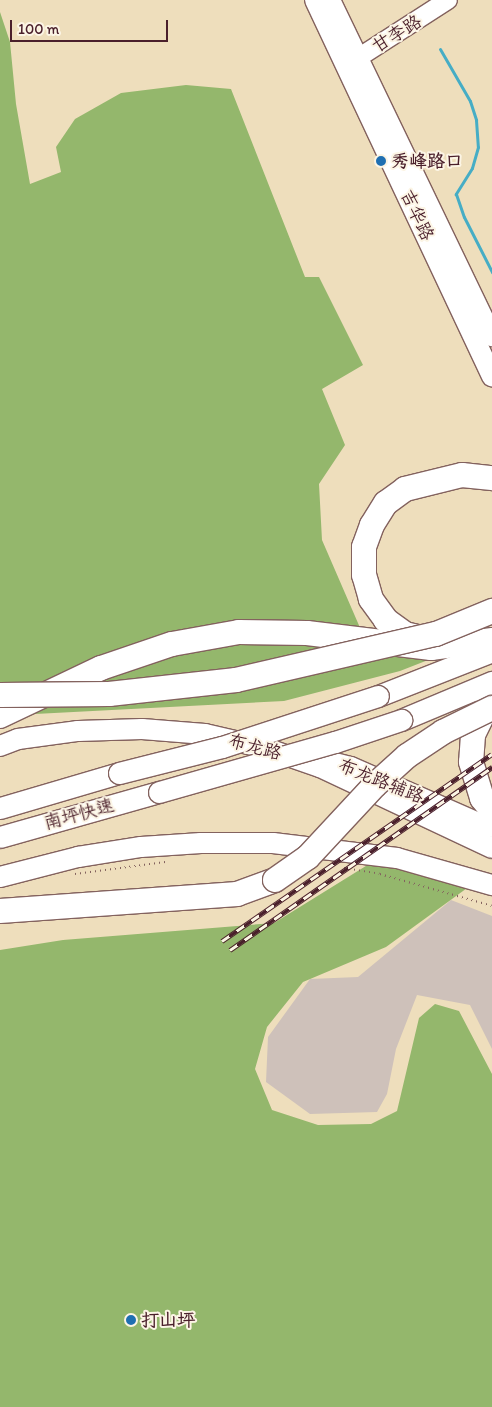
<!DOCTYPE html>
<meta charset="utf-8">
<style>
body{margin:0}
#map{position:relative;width:492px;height:1407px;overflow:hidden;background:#eedebc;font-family:Itim,"LXGW WenKai TC",sans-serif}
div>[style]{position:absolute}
.industrial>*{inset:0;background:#cec1ba}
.forest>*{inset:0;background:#94b76c}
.stream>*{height:3px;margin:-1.5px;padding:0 1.5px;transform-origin:1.5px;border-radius:1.5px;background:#46adc5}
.path>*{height:2px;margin-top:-1px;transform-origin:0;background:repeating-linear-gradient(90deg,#83625e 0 1px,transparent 0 5px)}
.roads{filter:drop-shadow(1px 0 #83625e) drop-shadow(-1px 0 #83625e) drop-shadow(0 1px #83625e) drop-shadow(0 -1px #83625e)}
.secondary>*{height:18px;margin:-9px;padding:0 9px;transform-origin:9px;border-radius:9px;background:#fff}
.primary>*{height:20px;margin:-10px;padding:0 10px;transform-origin:10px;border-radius:10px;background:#fff}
.trunk>*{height:21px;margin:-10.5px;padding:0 10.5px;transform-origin:10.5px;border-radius:10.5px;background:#fff}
.motorway>*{height:24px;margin:-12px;padding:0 12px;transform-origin:12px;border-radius:12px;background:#fff}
.rail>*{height:5px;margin-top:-2.5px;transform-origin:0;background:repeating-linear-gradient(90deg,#fcf5e5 0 9px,#4a1f2b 0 18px);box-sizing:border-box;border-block:1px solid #4a1f2b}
.bridges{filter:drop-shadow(1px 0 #83625e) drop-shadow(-1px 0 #83625e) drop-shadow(0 1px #83625e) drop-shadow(0 -1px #83625e)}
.trunk-bridge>*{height:21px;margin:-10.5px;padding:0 10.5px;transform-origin:10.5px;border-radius:10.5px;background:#fff}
.motorway-bridge>*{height:24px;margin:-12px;padding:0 12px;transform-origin:12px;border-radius:12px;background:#fff}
.dots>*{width:14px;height:14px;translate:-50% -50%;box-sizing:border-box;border:2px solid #fcf5e5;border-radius:50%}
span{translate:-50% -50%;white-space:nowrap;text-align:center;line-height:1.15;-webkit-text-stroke:4px #fcf5e5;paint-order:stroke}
.street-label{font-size:18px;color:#4a1f2b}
.poi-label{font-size:18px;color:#4a1f2b;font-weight:700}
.left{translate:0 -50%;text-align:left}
.scale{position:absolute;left:10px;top:20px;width:158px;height:22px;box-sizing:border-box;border:2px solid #4a1f2b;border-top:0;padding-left:6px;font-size:15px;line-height:18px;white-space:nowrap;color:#4a1f2b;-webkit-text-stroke:4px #fcf5e5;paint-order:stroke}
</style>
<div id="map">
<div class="industrial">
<div style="clip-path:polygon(451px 900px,492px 916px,492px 1049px,470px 1005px,417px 995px,396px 1049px,387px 1094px,377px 1112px,310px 1114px,266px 1082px,268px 1037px,310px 979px,358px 977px)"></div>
</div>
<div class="forest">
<div style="clip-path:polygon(0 12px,10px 42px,16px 104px,30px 184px,61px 172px,56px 147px,75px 119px,121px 93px,186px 85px,231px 89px,305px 277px,319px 277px,363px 365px,322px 389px,345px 445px,319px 484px,322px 540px,361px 630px,446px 653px,400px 671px,284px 701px,35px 714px,0 724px)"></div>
<div style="clip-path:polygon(382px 856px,474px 883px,386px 947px,303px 982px,267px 1027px,255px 1069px,272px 1110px,318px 1125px,371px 1124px,397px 1111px,419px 1018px,435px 1004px,459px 1011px,492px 1074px,492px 1407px,0 1407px,0 950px,63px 940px,274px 923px)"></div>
</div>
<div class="stream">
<div style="left:440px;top:49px;width:60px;rotate:60deg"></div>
<div style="left:470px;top:101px;width:20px;rotate:72deg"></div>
<div style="left:476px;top:120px;width:27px;rotate:86deg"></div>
<div style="left:478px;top:147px;width:22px;rotate:106deg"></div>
<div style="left:472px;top:168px;width:31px;rotate:122deg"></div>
<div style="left:456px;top:194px;width:24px;rotate:71deg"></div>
<div style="left:464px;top:217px;width:62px;rotate:63deg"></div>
</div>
<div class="path">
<div style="left:344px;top:868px;width:36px;rotate:9deg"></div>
<div style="left:380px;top:874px;width:116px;rotate:15.9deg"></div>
<div style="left:75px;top:874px;width:91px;rotate:-7.6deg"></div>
</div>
<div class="roads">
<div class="secondary">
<div style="left:347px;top:65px;width:120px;rotate:-32.8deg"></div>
<div style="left:307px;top:755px;width:45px;rotate:14deg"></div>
<div style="left:351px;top:766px;width:154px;rotate:23.7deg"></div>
</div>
<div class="primary">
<div style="left:315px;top:0;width:416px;rotate:64.8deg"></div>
<div style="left:330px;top:0;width:373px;rotate:64.3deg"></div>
<div style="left:0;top:746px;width:19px;rotate:-21deg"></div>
<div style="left:18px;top:739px;width:61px;rotate:-7.6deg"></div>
<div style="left:78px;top:731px;width:64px;rotate:-1.8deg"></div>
<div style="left:142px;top:729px;width:63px;rotate:4.5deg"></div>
<div style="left:205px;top:734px;width:62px;rotate:13.1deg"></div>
<div style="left:265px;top:748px;width:58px;rotate:19.1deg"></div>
<div style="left:320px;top:767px;width:190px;rotate:25.2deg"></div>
<div style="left:0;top:877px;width:81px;rotate:-14.4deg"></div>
<div style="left:78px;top:857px;width:64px;rotate:-9deg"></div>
<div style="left:141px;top:847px;width:60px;rotate:-3.8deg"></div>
<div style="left:201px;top:843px;width:72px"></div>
<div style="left:273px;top:843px;width:125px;rotate:6.9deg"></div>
<div style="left:397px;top:858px;width:99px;rotate:15.9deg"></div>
</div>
<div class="trunk">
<div style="left:378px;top:696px;width:123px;rotate:-21.5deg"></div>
<div style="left:401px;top:720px;width:99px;rotate:-22.7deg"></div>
<div style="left:0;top:808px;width:124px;rotate:-16.4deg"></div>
<div style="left:0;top:837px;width:165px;rotate:-15.8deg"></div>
</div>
<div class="motorway">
<div style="left:426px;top:639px;width:22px;rotate:-167deg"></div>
<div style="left:405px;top:634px;width:24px;rotate:-144deg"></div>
<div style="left:386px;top:620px;width:26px;rotate:-126deg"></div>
<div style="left:371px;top:599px;width:25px;rotate:-106deg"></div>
<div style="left:364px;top:575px;width:28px;rotate:-90deg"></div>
<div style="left:364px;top:547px;width:23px;rotate:-70deg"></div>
<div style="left:372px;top:525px;width:26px;rotate:-58deg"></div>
<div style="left:386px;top:503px;width:24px;rotate:-36deg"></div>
<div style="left:405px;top:489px;width:59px;rotate:-13.8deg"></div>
<div style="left:462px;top:475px;width:30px;rotate:6deg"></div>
<div style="left:489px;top:702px;width:37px;rotate:116deg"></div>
<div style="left:473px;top:735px;width:27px;rotate:94deg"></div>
<div style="left:471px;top:762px;width:38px;rotate:73deg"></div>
<div style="left:482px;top:798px;width:16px;rotate:52deg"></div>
<div style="left:0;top:716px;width:112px;rotate:-25.4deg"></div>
<div style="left:101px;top:668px;width:75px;rotate:-18.7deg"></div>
<div style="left:172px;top:644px;width:68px;rotate:-10.2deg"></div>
<div style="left:239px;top:632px;width:68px;rotate:0.8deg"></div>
<div style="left:307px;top:633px;width:125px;rotate:6.9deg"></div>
<div style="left:431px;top:648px;width:62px;rotate:-7.5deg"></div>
<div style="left:0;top:911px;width:238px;rotate:-4.1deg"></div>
<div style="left:237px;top:894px;width:40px;rotate:-20.2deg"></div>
</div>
</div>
<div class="rail">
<div style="left:222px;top:941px;width:328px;rotate:-34.7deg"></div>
<div style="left:230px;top:950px;width:320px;rotate:-34.9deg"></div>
</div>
<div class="bridges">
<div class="trunk-bridge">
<div style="left:119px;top:773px;width:106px;rotate:-14.2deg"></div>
<div style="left:222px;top:747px;width:164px;rotate:-18.1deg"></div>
<div style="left:159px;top:792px;width:183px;rotate:-15.9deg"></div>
<div style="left:335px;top:742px;width:70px;rotate:-18.4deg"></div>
</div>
<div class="motorway-bridge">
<div style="left:0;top:695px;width:109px;rotate:-0.5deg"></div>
<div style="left:109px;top:694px;width:128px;rotate:-6.3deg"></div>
<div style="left:236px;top:680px;width:205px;rotate:-13deg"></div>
<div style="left:436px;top:634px;width:61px;rotate:-22.3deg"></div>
<div style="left:275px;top:880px;width:40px;rotate:-34.9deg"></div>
<div style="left:308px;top:857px;width:98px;rotate:-47.1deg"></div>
<div style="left:375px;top:785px;width:43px;rotate:-42.2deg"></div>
<div style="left:407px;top:756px;width:43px;rotate:-33.7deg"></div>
<div style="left:443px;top:732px;width:55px;rotate:-26.1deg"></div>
</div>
</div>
<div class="dots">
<div style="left:381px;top:161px;background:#1f6fb2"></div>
<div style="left:131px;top:1320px;background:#1f6fb2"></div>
</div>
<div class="street-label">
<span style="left:397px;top:34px;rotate:-32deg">甘李路</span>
<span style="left:417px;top:215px;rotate:65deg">吉华路</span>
<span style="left:255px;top:747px;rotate:15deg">布龙路</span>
<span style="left:381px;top:781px;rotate:22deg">布龙路辅路</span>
<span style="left:79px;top:814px;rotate:-15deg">南坪快速</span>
</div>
<div class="poi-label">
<span class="left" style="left:391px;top:161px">秀峰路口</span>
<span class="left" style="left:141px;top:1320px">打山坪</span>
</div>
<div class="scale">100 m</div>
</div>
